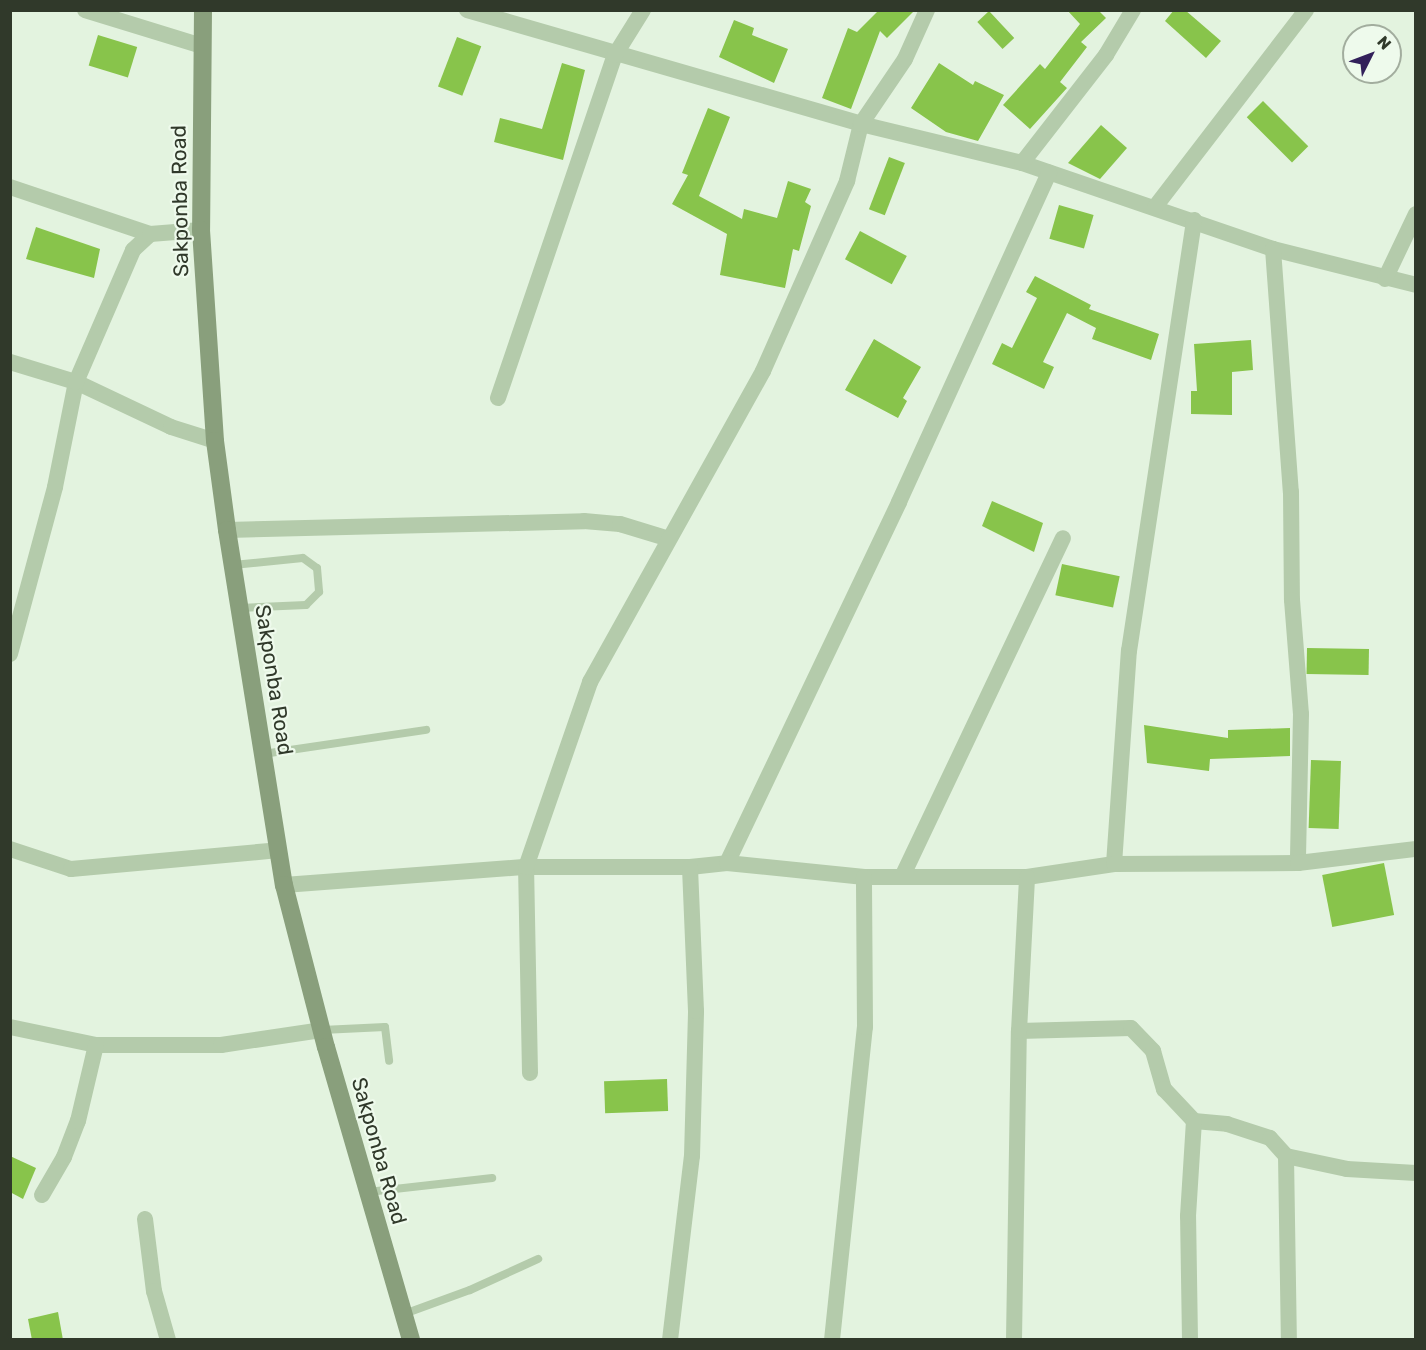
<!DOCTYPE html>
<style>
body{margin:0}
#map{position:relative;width:1426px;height:1350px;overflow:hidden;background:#e3f3df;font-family:Rubik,sans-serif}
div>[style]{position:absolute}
.building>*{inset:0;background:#88c44b;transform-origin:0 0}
.lane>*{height:8px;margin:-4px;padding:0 4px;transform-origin:4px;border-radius:4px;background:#b4cbab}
.street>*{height:16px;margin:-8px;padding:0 8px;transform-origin:8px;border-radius:8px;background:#b4cbab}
.secondary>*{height:18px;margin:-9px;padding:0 9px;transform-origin:9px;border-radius:9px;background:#899f7c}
span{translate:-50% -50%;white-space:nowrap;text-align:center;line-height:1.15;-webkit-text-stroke:4.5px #eefaec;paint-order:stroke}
.street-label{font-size:21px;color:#30392a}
.frame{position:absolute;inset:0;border:12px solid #30392a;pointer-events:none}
.north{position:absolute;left:1342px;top:24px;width:60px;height:60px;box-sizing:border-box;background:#eefaec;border:2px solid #a2ad9e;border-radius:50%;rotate:48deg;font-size:16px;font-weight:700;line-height:24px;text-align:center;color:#30392a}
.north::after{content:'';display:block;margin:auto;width:21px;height:27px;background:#32205a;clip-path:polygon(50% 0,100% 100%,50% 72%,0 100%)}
</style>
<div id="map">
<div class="building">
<div style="clip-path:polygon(879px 10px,915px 10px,887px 38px,880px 31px,851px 109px,822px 98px,848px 28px,857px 32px)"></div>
<div style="clip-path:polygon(1067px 10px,1098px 10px,1106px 18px,1081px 42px,1087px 47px,1060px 82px,1067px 88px,1030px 129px,1003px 105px,1040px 64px,1045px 69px,1080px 24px)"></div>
<div style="clip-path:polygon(1174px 10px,1185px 10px,1221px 41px,1206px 58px,1165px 21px)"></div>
<div style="left:989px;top:11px;width:37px;height:16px;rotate:47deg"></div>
<div style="clip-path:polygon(734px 20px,754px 28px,752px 35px,788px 49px,774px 83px,719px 57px)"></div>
<div style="left:98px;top:35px;width:41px;height:32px;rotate:17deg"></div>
<div style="left:457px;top:37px;width:26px;height:53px;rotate:21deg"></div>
<div style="clip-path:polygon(562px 63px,585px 70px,563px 160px,494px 142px,500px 118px,542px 129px)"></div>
<div style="clip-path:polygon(939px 63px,973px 85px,975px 81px,1004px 95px,978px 141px,946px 132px,911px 108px)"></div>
<div style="left:1263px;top:101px;width:64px;height:23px;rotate:45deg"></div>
<div style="clip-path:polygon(708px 108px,730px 117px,699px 196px,742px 219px,744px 209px,777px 218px,788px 181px,811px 189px,805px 202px,811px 206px,799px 251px,793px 249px,785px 288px,720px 275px,727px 234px,672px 204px,688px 175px,682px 173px)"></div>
<div style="clip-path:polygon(1101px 125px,1127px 148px,1100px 179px,1068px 163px)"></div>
<div style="left:889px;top:157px;width:17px;height:56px;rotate:21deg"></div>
<div style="left:1059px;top:205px;width:36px;height:35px;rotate:16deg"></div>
<div style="clip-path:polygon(36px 227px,100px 249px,94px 278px,26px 259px)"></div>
<div style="left:860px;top:231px;width:53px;height:32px;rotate:28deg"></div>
<div style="clip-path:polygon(1035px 276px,1091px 305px,1089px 309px,1159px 334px,1151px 360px,1092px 339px,1096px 328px,1067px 313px,1043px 362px,1054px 367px,1044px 389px,992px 364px,1002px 343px,1012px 348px,1037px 298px,1026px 292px)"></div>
<div style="clip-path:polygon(874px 339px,921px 367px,903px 398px,907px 401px,898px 418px,845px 390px)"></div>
<div style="clip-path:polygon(1251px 340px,1253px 370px,1232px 372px,1232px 415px,1191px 414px,1191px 391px,1197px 391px,1194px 344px)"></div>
<div style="clip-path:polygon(992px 501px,1043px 523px,1034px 552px,982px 526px)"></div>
<div style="left:1062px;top:564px;width:59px;height:32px;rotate:12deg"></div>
<div style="left:1307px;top:648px;width:62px;height:26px;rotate:1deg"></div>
<div style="clip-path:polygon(1144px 725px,1228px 738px,1228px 730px,1290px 728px,1290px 756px,1210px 759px,1209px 771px,1147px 763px)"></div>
<div style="left:1311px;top:760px;width:30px;height:68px;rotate:2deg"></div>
<div style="left:1384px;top:863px;width:53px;height:63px;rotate:79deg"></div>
<div style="left:667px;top:1079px;width:32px;height:63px;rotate:88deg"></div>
<div style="clip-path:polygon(10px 1156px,36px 1168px,23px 1199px,10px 1192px)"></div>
<div style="clip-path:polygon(58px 1312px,63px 1340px,32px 1340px,28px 1319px)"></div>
</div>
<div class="lane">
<div style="left:233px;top:565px;width:70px;rotate:-5.7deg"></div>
<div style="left:303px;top:558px;width:17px;rotate:36deg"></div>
<div style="left:317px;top:568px;width:24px;rotate:85deg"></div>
<div style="left:319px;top:592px;width:18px;rotate:135deg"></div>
<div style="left:306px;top:605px;width:66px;rotate:177.4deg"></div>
<div style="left:263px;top:754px;width:165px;rotate:-8.4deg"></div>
<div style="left:322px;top:1030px;width:63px;rotate:-2.7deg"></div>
<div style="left:385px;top:1027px;width:34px;rotate:83deg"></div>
<div style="left:368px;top:1192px;width:125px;rotate:-6.4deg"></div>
<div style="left:404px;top:1314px;width:70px;rotate:-20deg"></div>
<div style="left:470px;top:1290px;width:75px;rotate:-24.5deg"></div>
</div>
<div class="street">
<div style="left:85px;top:10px;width:122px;rotate:17.1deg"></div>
<div style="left:467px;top:10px;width:410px;rotate:16.1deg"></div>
<div style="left:861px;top:124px;width:166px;rotate:13.6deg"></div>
<div style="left:1022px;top:163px;width:265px;rotate:18.9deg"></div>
<div style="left:1273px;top:249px;width:147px;rotate:14.1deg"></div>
<div style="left:1022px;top:163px;width:137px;rotate:-52.1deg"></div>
<div style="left:1106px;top:55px;width:52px;rotate:-59deg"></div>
<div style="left:10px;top:187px;width:148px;rotate:18.6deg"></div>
<div style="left:1155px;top:207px;width:248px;rotate:-52.5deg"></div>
<div style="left:1273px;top:249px;width:244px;rotate:85.8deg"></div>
<div style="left:1291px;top:492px;width:108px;rotate:89.5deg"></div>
<div style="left:1292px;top:600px;width:114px;rotate:85.5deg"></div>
<div style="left:1301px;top:714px;width:149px;rotate:91.2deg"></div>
<div style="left:1385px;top:279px;width:72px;rotate:-64.5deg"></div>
<div style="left:10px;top:362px;width:69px;rotate:16.9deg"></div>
<div style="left:76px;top:382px;width:105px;rotate:25.3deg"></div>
<div style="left:171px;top:427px;width:46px;rotate:17.7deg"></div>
<div style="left:498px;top:398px;width:362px;rotate:-71.2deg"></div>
<div style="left:615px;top:55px;width:53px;rotate:-58.1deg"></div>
<div style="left:227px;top:530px;width:357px;rotate:-1.4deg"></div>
<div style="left:584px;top:521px;width:36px;rotate:5deg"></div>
<div style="left:620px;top:524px;width:51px;rotate:17deg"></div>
<div style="left:10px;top:654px;width:173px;rotate:-74.9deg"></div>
<div style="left:55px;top:487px;width:107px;rotate:-78.7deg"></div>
<div style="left:76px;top:382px;width:144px;rotate:-66.6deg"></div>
<div style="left:133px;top:250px;width:23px;rotate:-43deg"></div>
<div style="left:150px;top:234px;width:51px;rotate:-4.5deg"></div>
<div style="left:10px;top:849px;width:64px;rotate:18.2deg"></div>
<div style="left:71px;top:869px;width:208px;rotate:-5.2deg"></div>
<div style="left:727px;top:863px;width:400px;rotate:-64.5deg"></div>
<div style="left:899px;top:502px;width:362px;rotate:-65.5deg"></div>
<div style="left:1114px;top:864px;width:214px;rotate:-86deg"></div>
<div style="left:1129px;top:651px;width:436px;rotate:-81.4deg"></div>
<div style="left:902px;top:877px;width:375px;rotate:-64.6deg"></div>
<div style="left:284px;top:885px;width:243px;rotate:-4.3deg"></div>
<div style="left:526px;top:867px;width:164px"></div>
<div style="left:690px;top:867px;width:37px;rotate:-6deg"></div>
<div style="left:727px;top:863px;width:138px;rotate:5.8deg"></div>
<div style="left:864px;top:877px;width:163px"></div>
<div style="left:1027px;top:877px;width:88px;rotate:-8.5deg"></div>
<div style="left:1114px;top:864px;width:184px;rotate:-0.3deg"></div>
<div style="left:1298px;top:863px;width:119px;rotate:-6.8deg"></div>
<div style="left:10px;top:1027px;width:88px;rotate:11.8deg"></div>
<div style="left:96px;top:1045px;width:125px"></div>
<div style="left:221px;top:1045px;width:101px;rotate:-8.5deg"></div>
<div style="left:1019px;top:1031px;width:112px;rotate:-1.5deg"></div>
<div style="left:1131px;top:1028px;width:32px;rotate:46deg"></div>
<div style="left:1153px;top:1051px;width:40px;rotate:74deg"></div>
<div style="left:1164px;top:1089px;width:44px;rotate:46.8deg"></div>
<div style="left:1194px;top:1121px;width:33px;rotate:5deg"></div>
<div style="left:1227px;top:1124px;width:45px;rotate:18deg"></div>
<div style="left:1270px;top:1138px;width:24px;rotate:48deg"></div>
<div style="left:1286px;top:1156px;width:62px;rotate:12deg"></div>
<div style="left:1347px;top:1169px;width:69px;rotate:3.3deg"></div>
<div style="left:530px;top:1073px;width:206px;rotate:-91.1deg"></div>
<div style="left:526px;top:867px;width:196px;rotate:-70.9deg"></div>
<div style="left:590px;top:682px;width:356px;rotate:-60.9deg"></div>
<div style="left:763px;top:371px;width:208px;rotate:-66.1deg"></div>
<div style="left:847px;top:181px;width:59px;rotate:-76.2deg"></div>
<div style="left:861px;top:124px;width:78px;rotate:-55.9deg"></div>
<div style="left:905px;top:59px;width:54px;rotate:-65.8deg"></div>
<div style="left:1286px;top:1156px;width:184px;rotate:89.1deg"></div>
<div style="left:42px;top:1195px;width:44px;rotate:-59.9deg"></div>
<div style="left:64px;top:1157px;width:39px;rotate:-69deg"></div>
<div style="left:78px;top:1121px;width:78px;rotate:-76.7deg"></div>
<div style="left:145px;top:1219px;width:73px;rotate:82.9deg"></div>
<div style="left:154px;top:1291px;width:51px;rotate:74.1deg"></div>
<div style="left:670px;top:1340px;width:185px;rotate:-83.2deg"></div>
<div style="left:692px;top:1156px;width:145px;rotate:-88.4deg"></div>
<div style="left:696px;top:1011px;width:144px;rotate:-92.4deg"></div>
<div style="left:832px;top:1340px;width:315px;rotate:-84deg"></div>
<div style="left:865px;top:1027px;width:150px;rotate:-90.4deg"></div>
<div style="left:1014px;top:1340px;width:309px;rotate:-89.1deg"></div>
<div style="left:1019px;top:1031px;width:154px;rotate:-87deg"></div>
<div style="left:1190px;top:1340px;width:124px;rotate:-90.9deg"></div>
<div style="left:1188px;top:1216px;width:95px;rotate:-86.4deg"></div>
</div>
<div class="secondary">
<div style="left:203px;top:10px;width:220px;rotate:90.5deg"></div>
<div style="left:201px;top:230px;width:211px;rotate:86.2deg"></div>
<div style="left:215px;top:441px;width:90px;rotate:82.3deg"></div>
<div style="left:227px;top:530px;width:360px;rotate:80.9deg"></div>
<div style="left:284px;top:885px;width:167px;rotate:75.5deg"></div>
<div style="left:326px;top:1047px;width:305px;rotate:73.8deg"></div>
</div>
<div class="street-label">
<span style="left:180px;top:201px;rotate:-91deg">Sakponba Road</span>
<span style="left:274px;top:680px;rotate:81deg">Sakponba Road</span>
<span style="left:379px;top:1151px;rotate:74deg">Sakponba Road</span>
</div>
<div class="frame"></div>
<div class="north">N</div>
</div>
